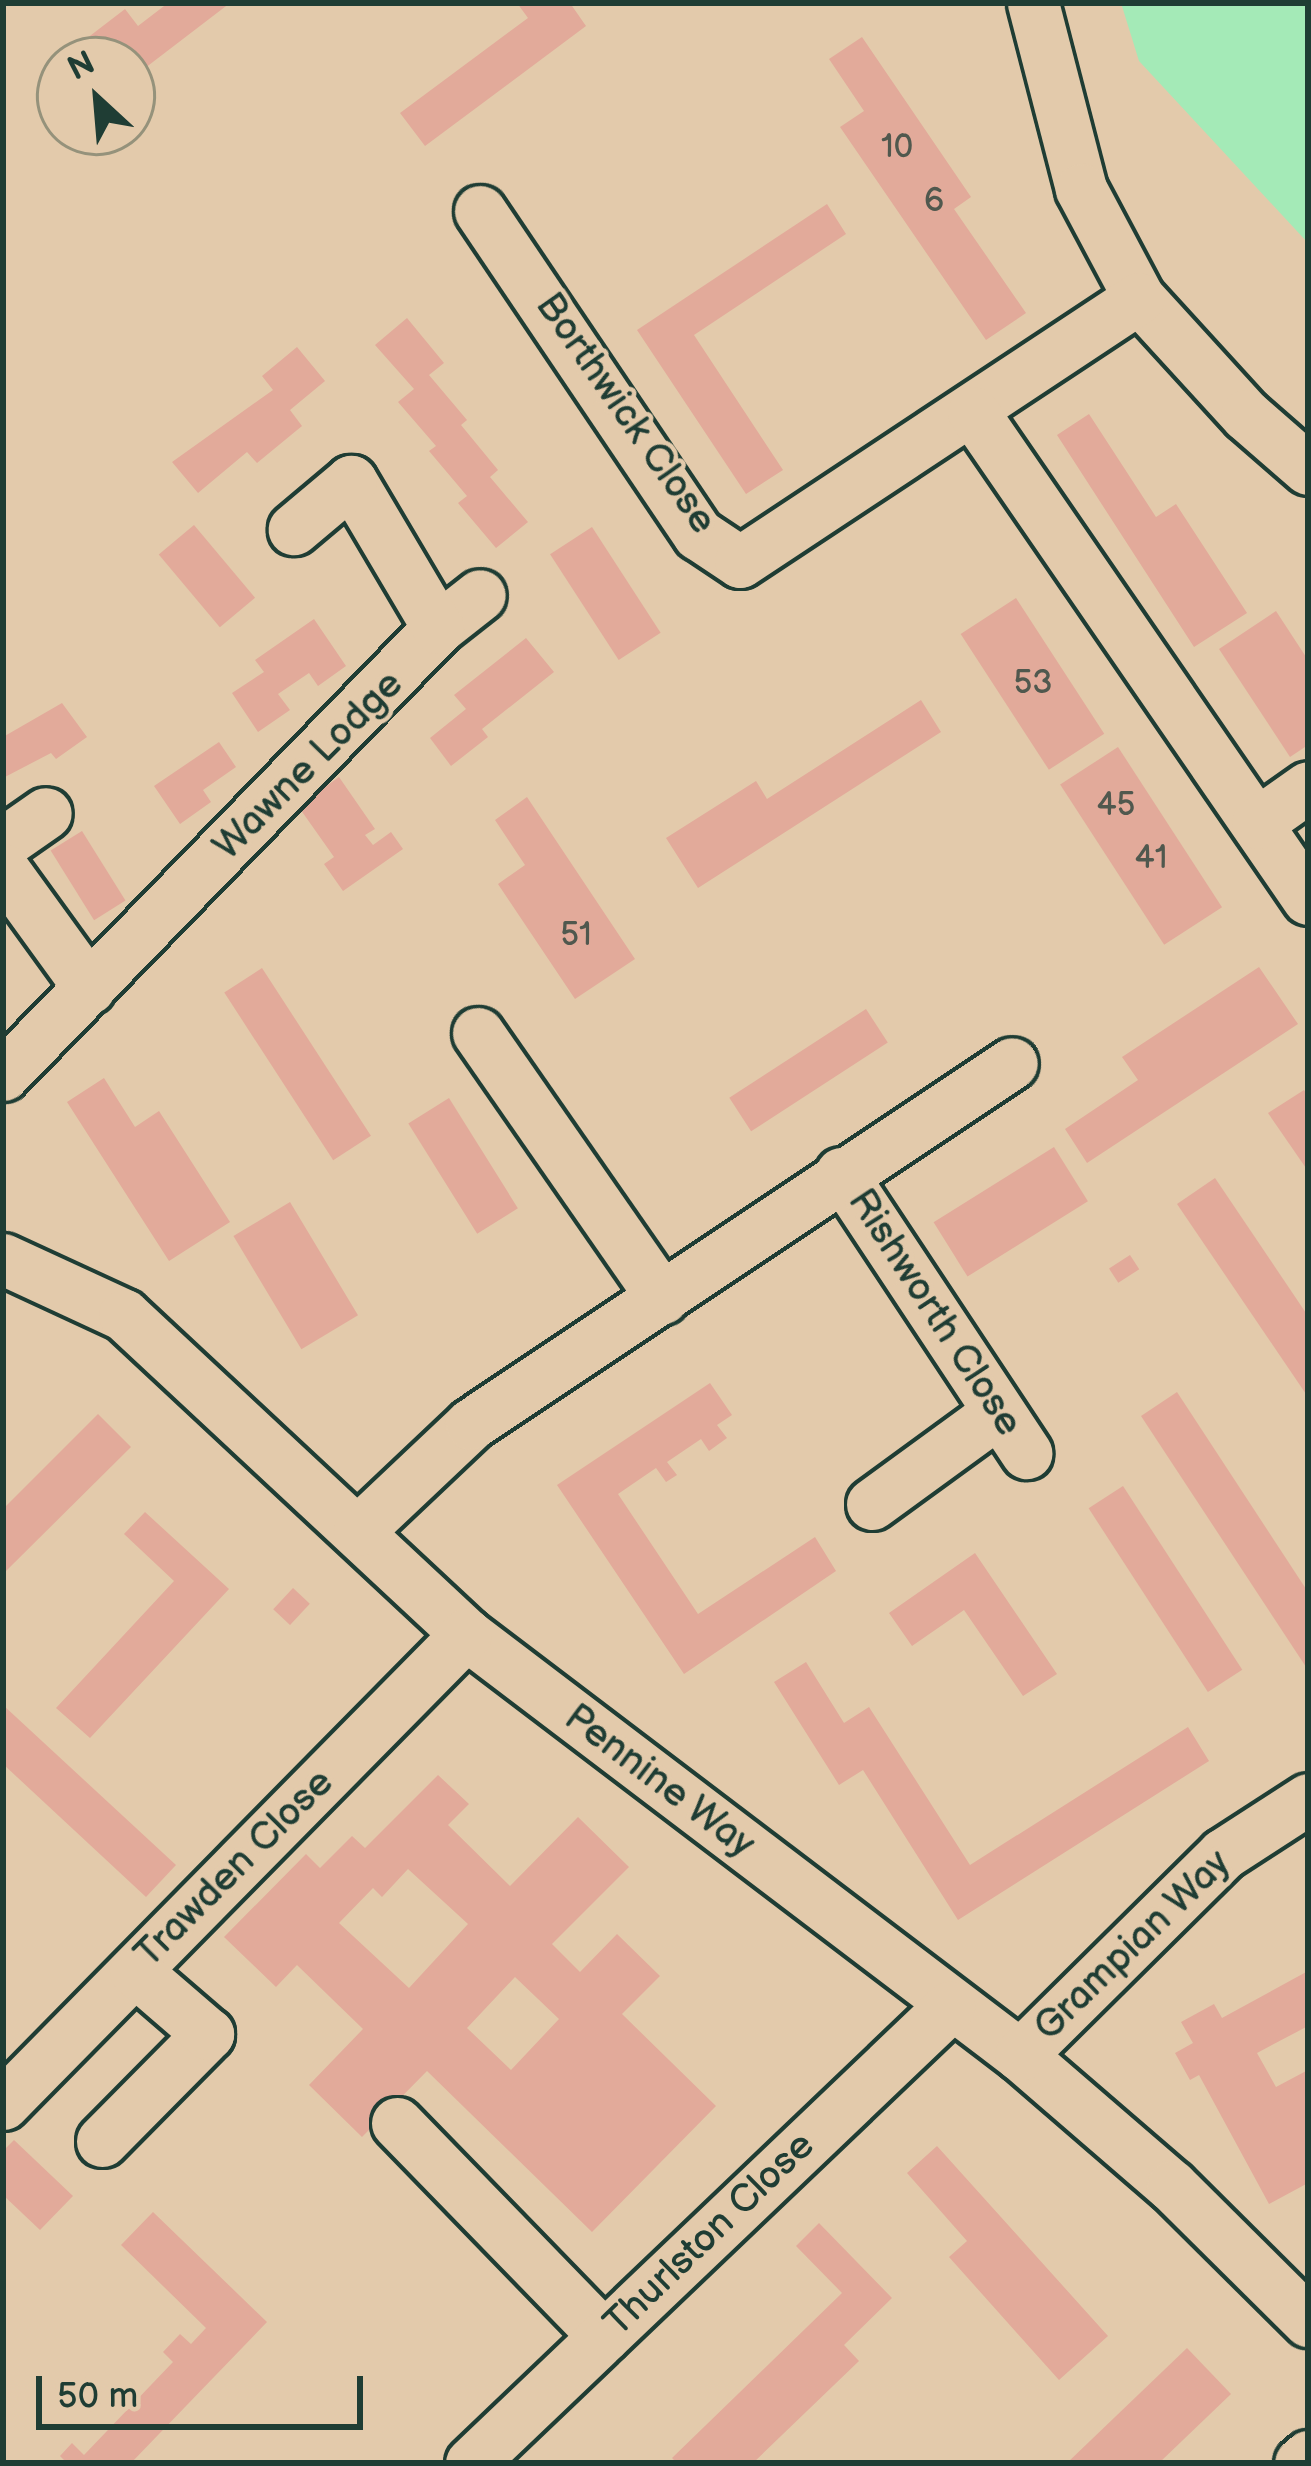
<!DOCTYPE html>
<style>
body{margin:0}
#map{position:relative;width:1311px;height:2466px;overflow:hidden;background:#e3caab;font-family:"Balsamiq Sans",sans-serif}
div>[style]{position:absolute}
.green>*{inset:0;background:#a4eab7}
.building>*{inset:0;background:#e2aa9a;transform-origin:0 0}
.roads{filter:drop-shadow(3px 0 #1f3d34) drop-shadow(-3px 0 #1f3d34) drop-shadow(0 3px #1f3d34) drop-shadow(0 -3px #1f3d34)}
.minor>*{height:51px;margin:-25.5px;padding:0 25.5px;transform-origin:25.5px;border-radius:25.5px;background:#e3caab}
span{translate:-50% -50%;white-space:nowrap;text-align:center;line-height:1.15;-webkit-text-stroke:9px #e3caab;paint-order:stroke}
.number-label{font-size:33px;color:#50584e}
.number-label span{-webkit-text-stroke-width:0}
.street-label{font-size:39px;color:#1f3d34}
.frame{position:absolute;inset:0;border:6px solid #1f3d34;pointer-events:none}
.north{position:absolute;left:36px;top:36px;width:120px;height:120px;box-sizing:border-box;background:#e3caab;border:3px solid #95927b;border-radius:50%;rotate:334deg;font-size:33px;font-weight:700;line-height:48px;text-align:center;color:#1f3d34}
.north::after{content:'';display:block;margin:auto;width:42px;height:54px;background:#1f3d34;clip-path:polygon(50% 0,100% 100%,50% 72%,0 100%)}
.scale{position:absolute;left:36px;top:2376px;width:327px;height:54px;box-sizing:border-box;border:6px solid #1f3d34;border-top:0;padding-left:15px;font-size:36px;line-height:42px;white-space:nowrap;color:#1f3d34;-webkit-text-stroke:9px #e3caab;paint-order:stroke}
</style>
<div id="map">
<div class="green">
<div style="clip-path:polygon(1121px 3px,1308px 3px,1308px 243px,1139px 61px)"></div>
</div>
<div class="building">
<div style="clip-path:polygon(168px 3px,230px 3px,132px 78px,132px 60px,60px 60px,60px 95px,43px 72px,125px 9px,138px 26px)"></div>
<div style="clip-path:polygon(517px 3px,570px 3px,586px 26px,425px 146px,400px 113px,528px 18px)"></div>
<div style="clip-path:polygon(862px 37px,971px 197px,954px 209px,1026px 313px,986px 340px,840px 127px,864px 111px,829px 59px)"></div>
<div style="clip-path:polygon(827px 204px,846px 234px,694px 335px,783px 470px,746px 494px,637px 330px)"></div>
<div style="clip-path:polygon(407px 318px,444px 363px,429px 375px,467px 420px,461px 425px,498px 470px,490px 477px,528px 522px,496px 548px,458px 503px,467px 496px,429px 451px,436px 446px,398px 402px,414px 389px,375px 345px)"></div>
<div style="clip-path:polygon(297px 347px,325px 381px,290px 410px,302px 426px,257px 463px,247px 452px,198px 493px,172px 462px,273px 390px,262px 376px)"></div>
<div style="clip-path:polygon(1089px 414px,1156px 517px,1176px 504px,1247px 613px,1194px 647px,1057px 435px)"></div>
<div style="left:194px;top:525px;width:95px;height:46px;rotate:50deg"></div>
<div style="left:592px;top:527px;width:126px;height:50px;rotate:57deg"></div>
<div style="left:1016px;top:598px;width:162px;height:66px;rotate:57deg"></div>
<div style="clip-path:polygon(1276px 611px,1308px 660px,1308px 745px,1290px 757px,1219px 649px)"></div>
<div style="clip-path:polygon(314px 619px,346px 666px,318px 686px,309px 673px,278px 694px,290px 710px,258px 732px,232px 693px,264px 672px,255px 660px)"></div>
<div style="clip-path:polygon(526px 638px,554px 672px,482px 729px,488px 737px,451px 766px,430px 738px,466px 709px,454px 695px)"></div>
<div style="clip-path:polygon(921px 700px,941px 732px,698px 888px,666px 838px,756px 781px,767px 799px)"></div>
<div style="clip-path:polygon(62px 703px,87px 737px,56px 759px,51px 753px,3px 778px,3px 737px)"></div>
<div style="clip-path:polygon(219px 742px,236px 767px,203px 790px,211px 802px,180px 824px,154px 786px)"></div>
<div style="left:1118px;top:747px;width:191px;height:69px;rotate:57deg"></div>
<div style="clip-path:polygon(339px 777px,375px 829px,365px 835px,373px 845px,391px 832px,403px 849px,343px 891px,324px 864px,334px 857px,298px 806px)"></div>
<div style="clip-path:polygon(527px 797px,635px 959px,575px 999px,498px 884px,525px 865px,495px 820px)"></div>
<div style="left:82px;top:831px;width:82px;height:37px;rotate:58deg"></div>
<div style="clip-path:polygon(1259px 967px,1298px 1024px,1087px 1163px,1065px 1129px,1138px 1080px,1122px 1057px)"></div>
<div style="left:262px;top:968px;width:200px;height:45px;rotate:57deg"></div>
<div style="left:866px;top:1009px;width:40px;height:163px;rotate:57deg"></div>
<div style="clip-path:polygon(104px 1078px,135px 1127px,159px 1111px,230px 1222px,169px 1261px,67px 1102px)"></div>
<div style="clip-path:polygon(1304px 1090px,1308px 1096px,1308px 1171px,1268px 1113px)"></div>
<div style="left:449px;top:1098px;width:130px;height:48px;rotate:58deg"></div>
<div style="left:1054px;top:1147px;width:64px;height:142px;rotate:58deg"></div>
<div style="clip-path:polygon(1215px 1178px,1308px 1316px,1308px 1397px,1177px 1204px)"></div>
<div style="left:290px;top:1202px;width:132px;height:66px;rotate:59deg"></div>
<div style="left:1130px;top:1255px;width:17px;height:25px;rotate:57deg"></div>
<div style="clip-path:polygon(710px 1383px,732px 1415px,717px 1425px,727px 1438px,709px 1451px,701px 1439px,667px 1462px,677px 1475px,666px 1482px,656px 1468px,618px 1494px,698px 1614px,815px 1537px,836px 1571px,684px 1674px,557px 1485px)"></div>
<div style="clip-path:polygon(1177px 1392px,1308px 1592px,1308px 1670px,1141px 1416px)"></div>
<div style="clip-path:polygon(98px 1414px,131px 1447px,3px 1574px,3px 1509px)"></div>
<div style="left:1123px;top:1486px;width:219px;height:41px;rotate:57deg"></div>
<div style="clip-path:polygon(145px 1512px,229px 1589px,90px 1738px,56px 1708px,174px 1581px,124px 1534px)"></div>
<div style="clip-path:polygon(975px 1553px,1057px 1674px,1023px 1696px,964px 1610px,912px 1646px,889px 1613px)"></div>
<div style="left:293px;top:1588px;width:23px;height:29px;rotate:43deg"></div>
<div style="clip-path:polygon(806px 1662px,844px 1723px,869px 1707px,970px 1865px,1188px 1727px,1209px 1761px,958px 1920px,863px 1770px,839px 1785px,774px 1682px)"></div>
<div style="clip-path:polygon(3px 1705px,176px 1865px,146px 1897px,3px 1764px)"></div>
<div style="clip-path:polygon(evenodd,438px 1775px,469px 1804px,448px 1825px,510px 1886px,578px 1817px,629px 1867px,552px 1944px,580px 1972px,617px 1934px,660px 1976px,622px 2014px,716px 2106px,592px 2232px,427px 2071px,362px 2137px,309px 2085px,363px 2029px,297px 1965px,276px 1987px,224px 1937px,306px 1854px,320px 1868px,352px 1836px,365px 1848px,438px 1775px,408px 1869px,468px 1924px,409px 1988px,339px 1923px,373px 1888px,382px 1897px,408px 1869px,438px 1775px,515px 1977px,559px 2019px,511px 2070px,467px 2028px,515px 1977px)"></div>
<div style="clip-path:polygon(1308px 1971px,1308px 2026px,1257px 2053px,1276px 2087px,1308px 2070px,1308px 2183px,1269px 2204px,1199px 2075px,1190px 2080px,1175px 2053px,1193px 2043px,1181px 2022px,1214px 2004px,1222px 2018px)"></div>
<div style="clip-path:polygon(14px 2140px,73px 2196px,40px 2230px,3px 2195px,3px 2151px)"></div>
<div style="clip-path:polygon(937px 2146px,1108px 2336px,1059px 2380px,949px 2257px,967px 2241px,907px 2173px)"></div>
<div style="clip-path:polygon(153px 2212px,267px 2322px,131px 2463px,67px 2463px,60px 2456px,72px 2443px,84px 2455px,173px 2362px,163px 2352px,180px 2334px,191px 2344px,206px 2328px,121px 2245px)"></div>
<div style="clip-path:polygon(819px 2223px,892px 2298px,844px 2345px,859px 2361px,753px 2463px,677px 2463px,672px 2458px,842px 2293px,796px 2246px)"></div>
<div style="clip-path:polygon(1187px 2348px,1231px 2394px,1159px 2463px,1067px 2463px)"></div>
</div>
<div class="roads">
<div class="minor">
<div style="left:1033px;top:3px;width:192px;rotate:75.5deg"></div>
<div style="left:1081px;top:189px;width:123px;rotate:62deg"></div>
<div style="left:1139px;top:298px;width:159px;rotate:47.6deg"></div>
<div style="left:1246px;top:415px;width:82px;rotate:41.1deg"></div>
<div style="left:480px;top:211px;width:390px;rotate:56deg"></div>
<div style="left:698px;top:534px;width:50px;rotate:33.7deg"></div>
<div style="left:740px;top:562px;width:478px;rotate:-33.5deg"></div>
<div style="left:973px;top:412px;width:591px;rotate:55.48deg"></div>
<div style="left:438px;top:628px;width:53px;rotate:-38.2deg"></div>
<div style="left:1257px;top:823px;width:62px;rotate:-35.2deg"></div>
<div style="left:3px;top:843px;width:52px;rotate:-34.9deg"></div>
<div style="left:3px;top:869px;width:147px;rotate:54.1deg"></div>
<div style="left:478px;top:1033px;width:323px;rotate:55.2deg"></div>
<div style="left:3px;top:1075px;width:624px;rotate:-45.78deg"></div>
<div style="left:438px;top:628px;width:171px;rotate:-120.6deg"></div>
<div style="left:351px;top:481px;width:75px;rotate:139.9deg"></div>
<div style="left:841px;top:1173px;width:336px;rotate:56.5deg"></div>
<div style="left:3px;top:1259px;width:133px;rotate:24.8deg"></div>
<div style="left:124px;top:1315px;width:468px;rotate:43deg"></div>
<div style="left:466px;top:1634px;width:696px;rotate:37.23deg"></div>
<div style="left:1020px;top:2055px;width:201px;rotate:40.8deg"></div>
<div style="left:1172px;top:2186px;width:192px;rotate:44.8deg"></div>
<div style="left:872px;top:1504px;width:156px;rotate:-36.1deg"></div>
<div style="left:359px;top:1530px;width:154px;rotate:-43.4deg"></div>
<div style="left:471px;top:1424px;width:650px;rotate:-33.71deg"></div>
<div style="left:1020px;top:2055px;width:286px;rotate:-44.7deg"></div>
<div style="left:1223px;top:1854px;width:101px;rotate:-32.9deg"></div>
<div style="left:3px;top:2104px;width:660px;rotate:-45.43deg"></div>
<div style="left:397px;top:2123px;width:297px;rotate:45.8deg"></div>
<div style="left:102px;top:2141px;width:151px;rotate:-45.3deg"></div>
<div style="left:208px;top:2034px;width:96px;rotate:-139.2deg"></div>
<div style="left:471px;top:2463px;width:661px;rotate:-43.65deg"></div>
<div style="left:1300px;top:2463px;width:11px;rotate:-41deg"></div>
</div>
</div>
<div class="number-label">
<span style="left:897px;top:148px">10</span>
<span style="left:934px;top:202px">6</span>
<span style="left:1033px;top:684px">53</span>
<span style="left:1116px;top:806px">45</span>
<span style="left:1151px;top:859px">41</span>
<span style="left:576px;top:936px">51</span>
</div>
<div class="street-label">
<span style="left:625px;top:414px;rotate:55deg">Borthwick Close</span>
<span style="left:309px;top:766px;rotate:-45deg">Wawne Lodge</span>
<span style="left:934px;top:1313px;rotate:57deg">Rishworth Close</span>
<span style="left:659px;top:1782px;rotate:37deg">Pennine Way</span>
<span style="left:235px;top:1869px;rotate:-45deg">Trawden Close</span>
<span style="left:1133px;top:1946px;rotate:-44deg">Grampian Way</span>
<span style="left:710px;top:2235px;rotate:-44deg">Thurlston Close</span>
</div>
<div class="frame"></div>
<div class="north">N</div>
<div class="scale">50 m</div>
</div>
